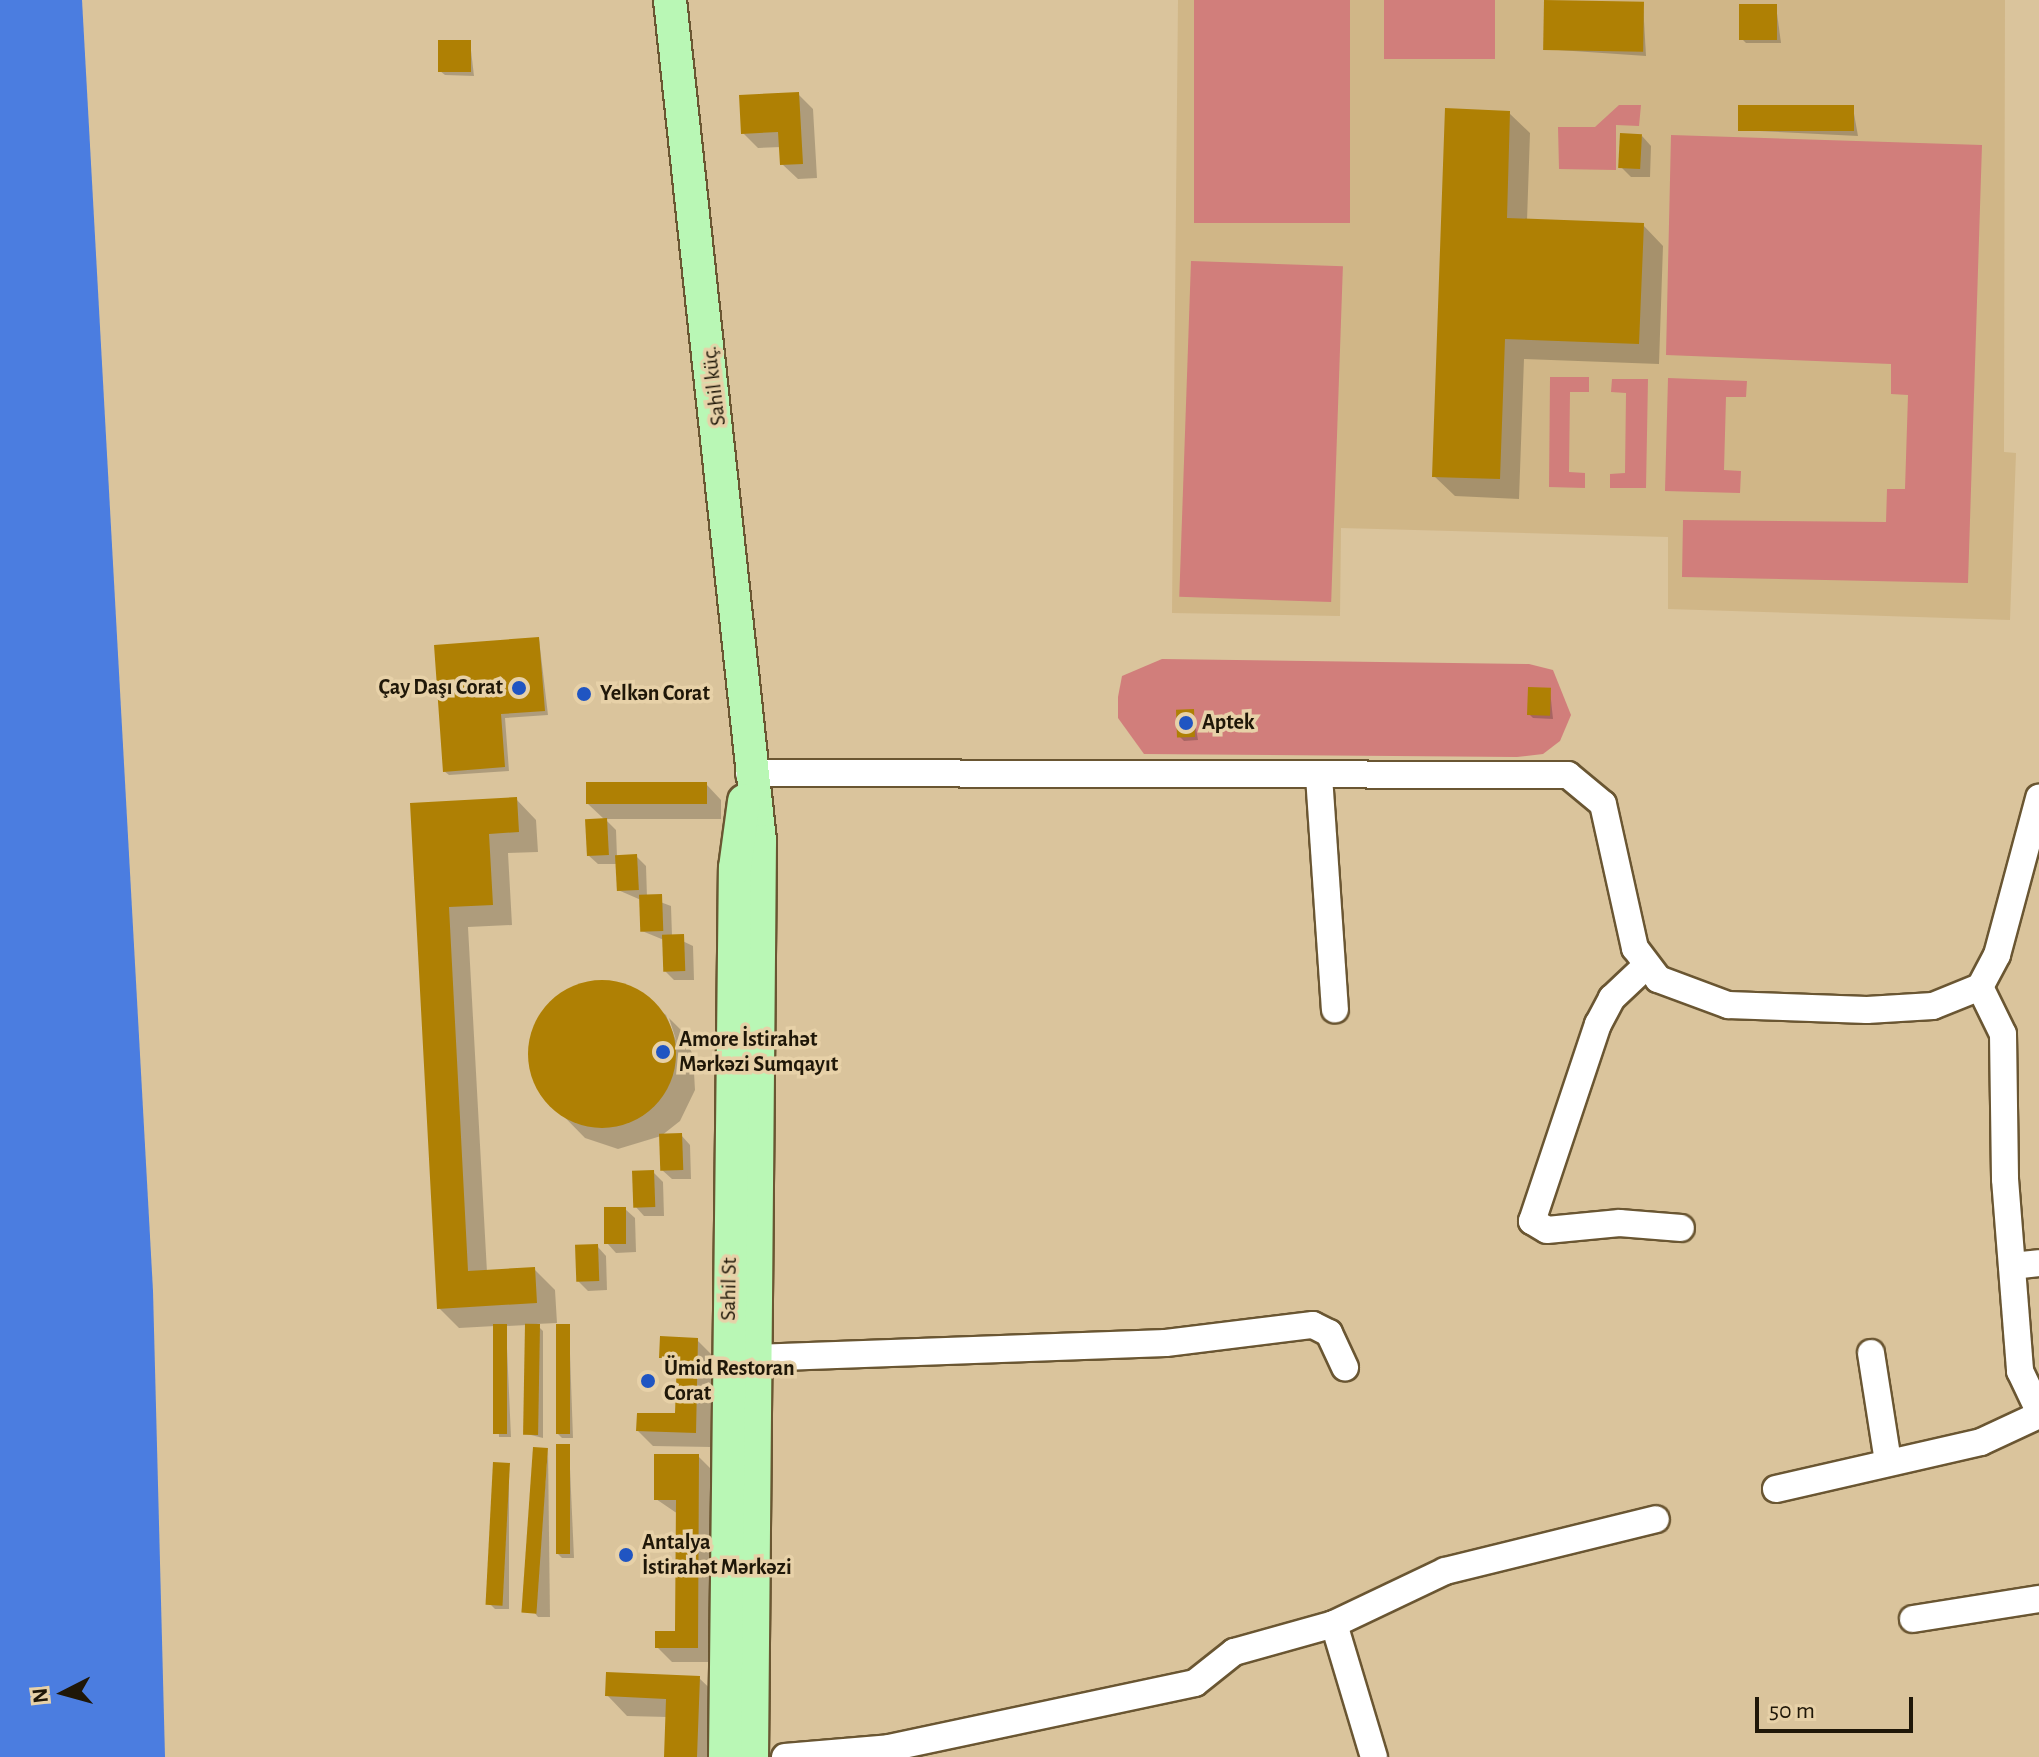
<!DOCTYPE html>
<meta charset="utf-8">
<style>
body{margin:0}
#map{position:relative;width:2039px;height:1757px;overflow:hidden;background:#dac49c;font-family:"Alegreya Sans",sans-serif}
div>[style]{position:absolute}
.built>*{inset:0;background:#d0b687}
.green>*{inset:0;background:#d17e7b;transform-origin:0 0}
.water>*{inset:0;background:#4b7de0}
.shadow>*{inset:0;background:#0003}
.building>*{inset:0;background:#af8004;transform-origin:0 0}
.round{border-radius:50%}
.roads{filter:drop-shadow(2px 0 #6a5632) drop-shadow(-2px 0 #6a5632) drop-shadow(0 2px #6a5632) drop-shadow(0 -2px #6a5632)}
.minor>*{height:26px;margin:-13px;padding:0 13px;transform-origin:13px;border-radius:13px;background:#fff}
.major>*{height:32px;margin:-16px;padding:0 16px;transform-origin:16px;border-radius:16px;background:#b9f7b5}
.dots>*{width:22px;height:22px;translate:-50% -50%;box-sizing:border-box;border:4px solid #e7d1a8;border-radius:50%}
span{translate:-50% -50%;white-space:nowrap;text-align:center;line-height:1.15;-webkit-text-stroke:7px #e7d1a8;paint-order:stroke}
.street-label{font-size:22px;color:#1f1708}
.poi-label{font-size:22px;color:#1f1708;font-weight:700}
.right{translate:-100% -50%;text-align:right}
.left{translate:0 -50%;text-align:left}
.north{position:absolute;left:24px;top:1653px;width:80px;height:80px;-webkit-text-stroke:6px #e7d1a8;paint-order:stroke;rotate:264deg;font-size:22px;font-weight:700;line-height:32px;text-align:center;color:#1f1708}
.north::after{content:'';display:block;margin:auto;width:28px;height:36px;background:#1f1708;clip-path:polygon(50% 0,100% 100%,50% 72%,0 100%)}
.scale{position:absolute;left:1755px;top:1697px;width:158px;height:36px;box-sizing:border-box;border:4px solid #1f1708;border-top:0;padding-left:10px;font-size:24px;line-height:28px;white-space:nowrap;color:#1f1708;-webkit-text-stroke:6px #e7d1a8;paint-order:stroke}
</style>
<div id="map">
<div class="built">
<div style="clip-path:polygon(1178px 0,2005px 0,2004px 452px,2016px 453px,2010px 620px,1668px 609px,1668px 537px,1341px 528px,1340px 616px,1172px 613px)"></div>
</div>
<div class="green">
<div style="left:1194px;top:0;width:156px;height:223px"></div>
<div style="left:1384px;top:0;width:111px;height:59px"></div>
<div style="clip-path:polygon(1619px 105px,1641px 105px,1639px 126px,1616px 125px,1616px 170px,1559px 169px,1558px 127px,1595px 127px)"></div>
<div style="clip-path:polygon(1671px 135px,1982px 145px,1968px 583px,1682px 577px,1683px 520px,1886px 522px,1887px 489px,1905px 489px,1908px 395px,1891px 394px,1891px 364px,1666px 355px)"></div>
<div style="left:1191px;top:261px;width:152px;height:336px;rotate:2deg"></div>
<div style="clip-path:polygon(1550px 377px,1589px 377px,1589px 392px,1570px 392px,1569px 472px,1585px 473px,1585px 488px,1549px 487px)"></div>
<div style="clip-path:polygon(1668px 378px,1747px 381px,1746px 397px,1726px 397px,1724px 470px,1741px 471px,1740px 493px,1665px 491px)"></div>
<div style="clip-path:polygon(1612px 379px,1648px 379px,1646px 488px,1610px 488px,1610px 474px,1625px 473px,1626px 393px,1611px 392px)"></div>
<div style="clip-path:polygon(1162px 659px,1529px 664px,1553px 670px,1571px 715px,1560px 741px,1543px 754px,1517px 757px,1144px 754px,1118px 718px,1118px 697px,1122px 676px)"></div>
</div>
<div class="water">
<div style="clip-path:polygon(0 0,82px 0,153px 1291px,165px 1757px,0 1757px)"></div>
</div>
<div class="shadow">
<div style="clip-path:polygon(1643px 3px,1646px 56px,1544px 49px)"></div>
<div style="clip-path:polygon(1776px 6px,1781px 43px,1746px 43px,1742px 39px)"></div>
<div style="clip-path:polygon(470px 42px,474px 76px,445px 75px,440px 71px)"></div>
<div style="clip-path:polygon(798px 94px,813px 109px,817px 178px,798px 179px,782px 164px,781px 147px,758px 148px,743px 133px)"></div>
<div style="clip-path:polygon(1853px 108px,1858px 136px,1739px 130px)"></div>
<div style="clip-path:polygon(1509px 113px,1530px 133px,1527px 221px,1643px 225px,1663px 246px,1659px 364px,1524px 359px,1519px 499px,1455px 496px,1434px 476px)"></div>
<div style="clip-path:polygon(1642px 136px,1651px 146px,1650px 177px,1631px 177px,1621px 167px)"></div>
<div style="clip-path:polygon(539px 639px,548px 715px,505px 718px,509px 771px,449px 775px,444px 771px)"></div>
<div style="clip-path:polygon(1550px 690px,1553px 719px,1533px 718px,1529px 714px)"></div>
<div style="clip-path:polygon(1193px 711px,1198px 740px,1184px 741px,1180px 737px)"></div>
<div style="clip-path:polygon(706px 784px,721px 800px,721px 819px,605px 819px,616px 830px,617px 857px,636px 856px,646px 866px,647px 897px,671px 906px,672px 936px,693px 946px,694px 980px,674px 980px,665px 971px,664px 940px,642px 931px,641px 900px,618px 890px,617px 864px,598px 864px,588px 855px,605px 820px,588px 804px)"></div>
<div style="clip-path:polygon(516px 799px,536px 820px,538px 852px,508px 853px,512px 925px,468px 927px,487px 1272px,534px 1269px,555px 1290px,557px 1323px,536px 1324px,543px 1331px,543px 1438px,527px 1434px,527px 1325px,506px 1326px,511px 1437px,499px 1437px,495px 1326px,459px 1328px,439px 1308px,412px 805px)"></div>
<div style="clip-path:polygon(590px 982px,625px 984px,666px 1015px,677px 1043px,669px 1018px,681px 1030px,693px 1055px,695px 1090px,680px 1121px,661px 1136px,681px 1135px,690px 1145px,691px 1179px,672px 1179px,662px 1170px,661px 1136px,618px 1149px,585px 1138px,539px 1091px,529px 1057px,536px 1023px,558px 996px)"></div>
<div style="clip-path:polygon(653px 1172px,663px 1182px,664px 1216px,644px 1216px,635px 1206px)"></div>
<div style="clip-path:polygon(625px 1209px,635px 1218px,636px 1252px,616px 1253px,607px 1243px)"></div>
<div style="clip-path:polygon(597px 1246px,606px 1256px,607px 1290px,588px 1291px,578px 1281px)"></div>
<div style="clip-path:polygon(569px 1326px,573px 1438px,562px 1438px,558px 1434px)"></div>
<div style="clip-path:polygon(697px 1340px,712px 1355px,710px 1447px,653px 1446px,638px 1431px,677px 1416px,677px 1372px,661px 1357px)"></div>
<div style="clip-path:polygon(569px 1446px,574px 1558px,562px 1558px,558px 1554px)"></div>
<div style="clip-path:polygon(548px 1450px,550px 1617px,538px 1617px,534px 1612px)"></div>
<div style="clip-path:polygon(698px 1456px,713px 1471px,712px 1662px,672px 1662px,657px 1647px,677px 1633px,678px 1514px,656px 1499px)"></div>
<div style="clip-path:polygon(509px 1465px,509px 1609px,495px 1609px,491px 1605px)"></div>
<div style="clip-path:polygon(699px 1678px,720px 1698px,717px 1757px,666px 1757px,667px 1717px,627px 1716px,607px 1695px)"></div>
</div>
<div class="building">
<div style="left:1544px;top:0;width:100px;height:50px;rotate:1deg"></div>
<div style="left:1777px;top:4px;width:36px;height:38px;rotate:90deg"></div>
<div style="left:438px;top:40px;width:33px;height:32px"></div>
<div style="clip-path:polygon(799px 92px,803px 164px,780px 165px,778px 132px,741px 134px,739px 95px)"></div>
<div style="left:1738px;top:105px;width:116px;height:26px"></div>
<div style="clip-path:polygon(1445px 108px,1510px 111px,1507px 218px,1644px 223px,1639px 344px,1505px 339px,1500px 479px,1432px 477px)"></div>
<div style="left:1620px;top:133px;width:22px;height:35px;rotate:3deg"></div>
<div style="clip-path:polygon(539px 637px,545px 711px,501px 714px,505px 767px,443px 772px,434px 645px)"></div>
<div style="left:1528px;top:687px;width:23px;height:28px;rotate:2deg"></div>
<div style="left:1194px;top:709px;width:28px;height:18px;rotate:88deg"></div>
<div style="left:586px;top:782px;width:121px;height:22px"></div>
<div style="clip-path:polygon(517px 797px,519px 832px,489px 834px,493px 905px,449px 907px,468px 1271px,535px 1267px,537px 1303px,437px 1309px,410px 803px)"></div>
<div style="left:607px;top:818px;width:37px;height:22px;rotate:87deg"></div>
<div style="left:637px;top:854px;width:36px;height:22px;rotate:87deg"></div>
<div style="left:662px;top:894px;width:37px;height:23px;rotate:88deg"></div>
<div style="left:684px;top:934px;width:37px;height:22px;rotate:88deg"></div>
<div class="round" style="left:528px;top:980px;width:148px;height:148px"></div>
<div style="left:682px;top:1133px;width:37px;height:23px;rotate:88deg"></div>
<div style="left:654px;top:1170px;width:37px;height:22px;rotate:88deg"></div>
<div style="left:604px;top:1207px;width:22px;height:37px"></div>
<div style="left:598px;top:1244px;width:37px;height:23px;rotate:88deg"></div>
<div style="left:493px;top:1324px;width:14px;height:110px"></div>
<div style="left:540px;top:1324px;width:111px;height:15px;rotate:91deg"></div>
<div style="left:556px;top:1324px;width:14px;height:110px"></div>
<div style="clip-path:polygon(660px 1336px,698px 1338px,696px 1433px,636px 1431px,637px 1413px,675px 1413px,677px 1358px,659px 1358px)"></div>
<div style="left:556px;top:1444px;width:14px;height:110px"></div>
<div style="left:533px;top:1447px;width:15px;height:166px;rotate:4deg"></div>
<div style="clip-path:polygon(654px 1454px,699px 1454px,698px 1648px,655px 1648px,655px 1631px,675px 1631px,676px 1500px,654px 1500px)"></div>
<div style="left:493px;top:1462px;width:17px;height:143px;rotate:3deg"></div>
<div style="clip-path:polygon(606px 1672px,700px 1676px,697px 1757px,664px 1757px,666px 1699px,605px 1696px)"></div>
</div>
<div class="roads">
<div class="minor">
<div style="left:749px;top:773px;width:819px;rotate:0.14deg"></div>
<div style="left:1568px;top:775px;width:45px;rotate:39.6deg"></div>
<div style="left:1603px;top:804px;width:148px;rotate:77.5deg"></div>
<div style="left:1635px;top:948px;width:39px;rotate:53deg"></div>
<div style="left:1658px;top:979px;width:75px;rotate:20.4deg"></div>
<div style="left:1728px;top:1005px;width:139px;rotate:2.1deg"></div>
<div style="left:1867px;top:1010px;width:66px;rotate:-3.5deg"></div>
<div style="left:1933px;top:1006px;width:51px;rotate:-22deg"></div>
<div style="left:1980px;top:987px;width:36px;rotate:-62deg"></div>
<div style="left:1997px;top:955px;width:163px;rotate:-75deg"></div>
<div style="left:1319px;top:776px;width:234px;rotate:86.1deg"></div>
<div style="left:1646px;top:966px;width:47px;rotate:136.7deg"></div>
<div style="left:1612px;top:998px;width:30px;rotate:118deg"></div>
<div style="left:1598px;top:1024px;width:208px;rotate:108.5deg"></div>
<div style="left:1532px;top:1221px;width:17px;rotate:31deg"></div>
<div style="left:1547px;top:1230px;width:73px;rotate:-5.5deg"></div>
<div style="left:1620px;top:1223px;width:61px;rotate:4.7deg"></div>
<div style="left:1980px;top:987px;width:52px;rotate:63.9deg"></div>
<div style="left:2003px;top:1034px;width:145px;rotate:89.2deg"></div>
<div style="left:2005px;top:1179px;width:193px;rotate:85.5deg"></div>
<div style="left:2020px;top:1371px;width:44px;rotate:64.6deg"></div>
<div style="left:2012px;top:1266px;width:27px;rotate:-6deg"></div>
<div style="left:1871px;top:1353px;width:109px;rotate:81.1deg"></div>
<div style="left:754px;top:1358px;width:412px;rotate:-2.1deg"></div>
<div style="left:1166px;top:1343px;width:148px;rotate:-7deg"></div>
<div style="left:1313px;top:1325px;width:18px;rotate:27deg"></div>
<div style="left:1329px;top:1333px;width:38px;rotate:65deg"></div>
<div style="left:1776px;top:1489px;width:210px;rotate:-12.9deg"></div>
<div style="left:1981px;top:1442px;width:64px;rotate:-25deg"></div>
<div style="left:1913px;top:1619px;width:128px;rotate:-9deg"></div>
<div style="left:1334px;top:1624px;width:139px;rotate:73.3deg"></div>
<div style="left:785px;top:1757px;width:104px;rotate:-4.9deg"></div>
<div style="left:889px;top:1748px;width:313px;rotate:-12deg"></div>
<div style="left:1195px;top:1683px;width:50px;rotate:-38.5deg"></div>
<div style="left:1234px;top:1652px;width:104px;rotate:-15.6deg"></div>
<div style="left:1334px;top:1624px;width:123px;rotate:-25.5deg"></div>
<div style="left:1445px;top:1571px;width:217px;rotate:-13.8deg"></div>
</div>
<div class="major">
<div style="left:670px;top:0;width:846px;rotate:83.89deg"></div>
<div style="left:760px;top:841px;width:916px;rotate:90.5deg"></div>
<div style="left:725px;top:1757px;width:889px;rotate:-89.36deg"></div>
<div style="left:735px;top:868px;width:68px;rotate:-82.3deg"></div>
</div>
</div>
<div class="dots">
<div style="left:519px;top:688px;background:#2055c2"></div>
<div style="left:584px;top:694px;background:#2055c2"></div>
<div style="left:1186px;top:723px;background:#2055c2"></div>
<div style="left:663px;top:1052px;background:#2055c2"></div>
<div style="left:648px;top:1381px;background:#2055c2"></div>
<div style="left:626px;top:1555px;background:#2055c2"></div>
</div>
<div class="street-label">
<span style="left:714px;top:386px;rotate:-97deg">Sahil küç.</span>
<span style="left:729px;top:1289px;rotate:-89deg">Sahil St</span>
</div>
<div class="poi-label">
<span class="right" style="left:503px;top:688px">Çay Daşı Corat</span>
<span class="left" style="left:600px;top:694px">Yelkən Corat</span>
<span class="left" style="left:1202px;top:723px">Aptek</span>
<span class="left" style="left:679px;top:1052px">Amore İstirahət<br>Mərkəzi Sumqayıt</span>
<span class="left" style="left:664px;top:1381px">Ümid Restoran<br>Corat</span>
<span class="left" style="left:642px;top:1555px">Antalya<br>İstirahət Mərkəzi</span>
</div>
<div class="north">N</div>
<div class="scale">50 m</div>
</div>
